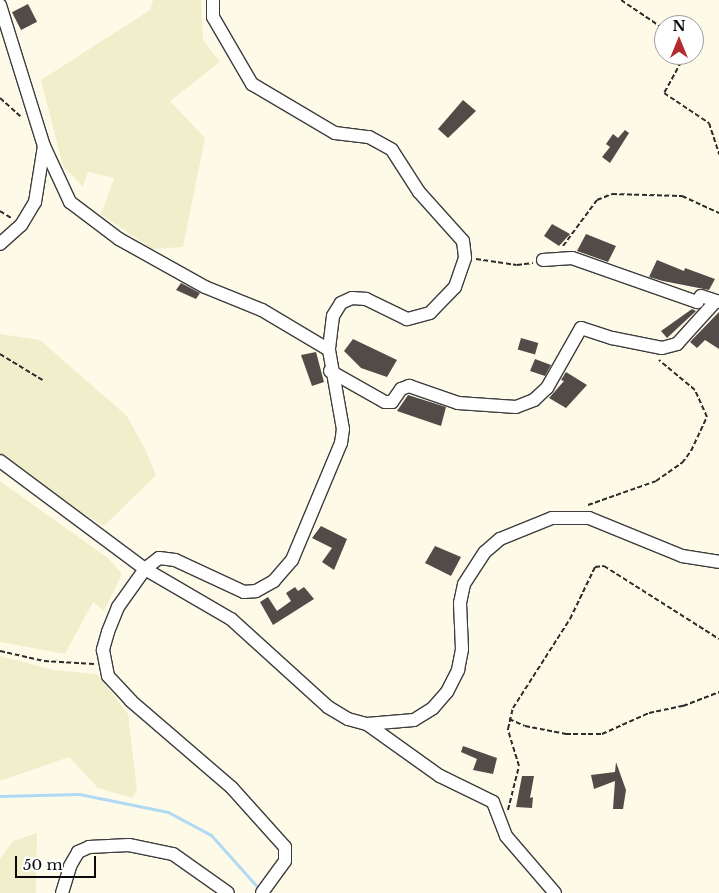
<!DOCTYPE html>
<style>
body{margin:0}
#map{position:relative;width:719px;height:893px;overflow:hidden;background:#fefae8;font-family:"Libre Baskerville",serif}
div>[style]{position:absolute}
.farmland>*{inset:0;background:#f1efcb}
.stream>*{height:3px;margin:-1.5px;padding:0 1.5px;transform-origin:1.5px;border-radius:1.5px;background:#b0d9f2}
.building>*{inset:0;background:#524b47;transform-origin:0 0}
.path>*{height:2px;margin-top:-1px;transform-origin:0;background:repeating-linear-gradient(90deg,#2c2c2c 0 5px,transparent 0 7.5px)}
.roads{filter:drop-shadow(1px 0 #3d3d3d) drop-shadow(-1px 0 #3d3d3d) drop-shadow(0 1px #3d3d3d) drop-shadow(0 -1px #3d3d3d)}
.minor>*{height:12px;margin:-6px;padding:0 6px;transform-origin:6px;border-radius:6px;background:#fff}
span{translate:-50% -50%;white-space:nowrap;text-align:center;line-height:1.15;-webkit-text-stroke:5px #fff;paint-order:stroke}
.north{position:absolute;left:654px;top:15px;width:50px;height:50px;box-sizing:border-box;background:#fff;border:1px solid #9d9d9d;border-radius:50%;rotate:0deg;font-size:14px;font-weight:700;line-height:20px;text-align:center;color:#0a0a0a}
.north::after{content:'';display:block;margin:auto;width:18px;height:22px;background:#b12b30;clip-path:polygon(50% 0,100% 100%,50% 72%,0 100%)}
.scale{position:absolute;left:15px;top:856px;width:81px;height:22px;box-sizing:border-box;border:2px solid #0a0a0a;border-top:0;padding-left:6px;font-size:15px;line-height:18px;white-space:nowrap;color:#0a0a0a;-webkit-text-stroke:4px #fff;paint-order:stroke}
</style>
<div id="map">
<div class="farmland">
<div style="clip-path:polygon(153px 0,201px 0,203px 40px,220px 62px,170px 101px,205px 138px,183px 247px,152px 249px,101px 214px,114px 178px,88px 172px,83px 187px,63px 166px,41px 80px,150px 10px)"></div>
<div style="clip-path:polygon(0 334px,40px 340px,127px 416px,144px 447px,156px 475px,104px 526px,0 463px)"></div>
<div style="clip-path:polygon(0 481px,108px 558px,122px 574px,104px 611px,93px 602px,65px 654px,0 642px)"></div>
<div style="clip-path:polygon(0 656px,54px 670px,97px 674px,128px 714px,137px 790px,132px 798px,98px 788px,69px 757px,0 781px)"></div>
<div style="clip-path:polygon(37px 833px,36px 893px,0 893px,0 859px,13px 841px)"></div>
</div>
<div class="stream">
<div style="left:0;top:796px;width:79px;rotate:-1.5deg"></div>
<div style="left:79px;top:794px;width:91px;rotate:11.4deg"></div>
<div style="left:168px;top:812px;width:49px;rotate:28.1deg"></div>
<div style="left:211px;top:835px;width:75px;rotate:48.2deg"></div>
</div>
<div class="building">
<div style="left:28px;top:4px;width:20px;height:18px;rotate:63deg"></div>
<div style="clip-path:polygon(463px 100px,476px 111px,448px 138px,438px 129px)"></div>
<div style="clip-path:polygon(625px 130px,629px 133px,610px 163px,602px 157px,610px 147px,606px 144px,613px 134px,618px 138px)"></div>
<div style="clip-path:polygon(552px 224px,570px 234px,559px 246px,544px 236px)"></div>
<div style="clip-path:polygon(586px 234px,616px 246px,608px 262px,577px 251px)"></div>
<div style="clip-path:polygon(657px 260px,684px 271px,685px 268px,715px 279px,709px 290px,663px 281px,649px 277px)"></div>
<div style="clip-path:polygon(181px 283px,200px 293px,196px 299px,176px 290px)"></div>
<div style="clip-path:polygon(692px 309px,696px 311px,667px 338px,661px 331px)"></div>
<div style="clip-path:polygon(719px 312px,719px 349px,705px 340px,697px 348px,690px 342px)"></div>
<div style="left:521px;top:338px;width:18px;height:12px;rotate:16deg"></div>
<div style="clip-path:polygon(353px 339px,397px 360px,387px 377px,361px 368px,344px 351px)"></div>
<div style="clip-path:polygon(316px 352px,324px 382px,312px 386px,301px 355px)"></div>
<div style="clip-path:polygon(535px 359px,551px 365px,545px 376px,530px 371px)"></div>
<div style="clip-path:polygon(566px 372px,587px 385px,566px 408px,549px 398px,564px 381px,561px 380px)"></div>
<div style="clip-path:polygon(408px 395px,446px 407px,441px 426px,397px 411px)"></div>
<div style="clip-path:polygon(321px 526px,347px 539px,334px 570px,322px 562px,332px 548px,312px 538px)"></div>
<div style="clip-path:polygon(435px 546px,461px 557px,451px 576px,425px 563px)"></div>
<div style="clip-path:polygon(295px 587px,298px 591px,304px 587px,314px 599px,273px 625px,260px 602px,268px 597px,277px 611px,291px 601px,286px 593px)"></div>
<div style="clip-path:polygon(463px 746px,497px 758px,493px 774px,473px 770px,477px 759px,461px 752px)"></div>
<div style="clip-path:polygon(616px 762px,626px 790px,623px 809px,613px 809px,615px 781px,594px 789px,591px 775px,615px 772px)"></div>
<div style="clip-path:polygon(522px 776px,534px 776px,530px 798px,533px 797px,532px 808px,516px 807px)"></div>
</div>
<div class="path">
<div style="left:621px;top:0;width:52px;rotate:34deg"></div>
<div style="left:685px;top:55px;width:43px;rotate:118.9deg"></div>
<div style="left:664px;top:93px;width:54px;rotate:33.7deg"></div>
<div style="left:709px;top:123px;width:33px;rotate:72deg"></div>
<div style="left:0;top:98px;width:30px;rotate:42deg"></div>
<div style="left:0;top:211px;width:13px;rotate:32deg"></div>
<div style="left:563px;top:246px;width:57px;rotate:-53.5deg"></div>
<div style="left:597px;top:200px;width:16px;rotate:-22deg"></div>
<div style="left:612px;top:194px;width:70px;rotate:1.6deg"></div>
<div style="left:682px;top:196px;width:41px;rotate:24.7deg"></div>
<div style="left:476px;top:259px;width:41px;rotate:8.3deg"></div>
<div style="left:517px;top:265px;width:16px;rotate:-7deg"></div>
<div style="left:0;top:354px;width:52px;rotate:31.5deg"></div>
<div style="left:588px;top:505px;width:72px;rotate:-19.4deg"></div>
<div style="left:656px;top:481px;width:32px;rotate:-35deg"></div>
<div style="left:682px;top:463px;width:15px;rotate:-53deg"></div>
<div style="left:691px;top:451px;width:38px;rotate:-65deg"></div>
<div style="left:707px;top:417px;width:30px;rotate:-114deg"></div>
<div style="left:695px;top:390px;width:47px;rotate:-140.2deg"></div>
<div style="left:0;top:651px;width:45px;rotate:12.8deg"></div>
<div style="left:44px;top:661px;width:50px;rotate:3.4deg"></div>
<div style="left:509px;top:719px;width:17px;rotate:24deg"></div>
<div style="left:525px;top:726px;width:42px;rotate:11deg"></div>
<div style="left:566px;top:734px;width:36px"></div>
<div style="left:602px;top:734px;width:51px;rotate:-24.1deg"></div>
<div style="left:649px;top:713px;width:35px;rotate:-12deg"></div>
<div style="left:683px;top:706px;width:39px;rotate:-21deg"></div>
<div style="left:508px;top:810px;width:45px;rotate:-76deg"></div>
<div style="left:519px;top:766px;width:39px;rotate:-107deg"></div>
<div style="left:508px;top:729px;width:22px;rotate:-77deg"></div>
<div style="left:513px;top:708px;width:106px;rotate:-57.4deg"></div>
<div style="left:570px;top:619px;width:58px;rotate:-64.3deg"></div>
<div style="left:595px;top:567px;width:9px;rotate:-6deg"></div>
<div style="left:604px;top:566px;width:136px;rotate:32.4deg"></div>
</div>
<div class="roads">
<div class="minor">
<div style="left:213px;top:0;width:17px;rotate:90deg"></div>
<div style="left:213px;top:17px;width:78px;rotate:59.8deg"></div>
<div style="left:252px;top:84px;width:96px;rotate:30.6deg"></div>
<div style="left:335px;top:133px;width:34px;rotate:7deg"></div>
<div style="left:369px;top:137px;width:26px;rotate:29deg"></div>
<div style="left:392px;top:150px;width:50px;rotate:57.3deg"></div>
<div style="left:419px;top:192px;width:66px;rotate:48.1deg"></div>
<div style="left:463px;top:241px;width:17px;rotate:83deg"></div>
<div style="left:465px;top:258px;width:31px;rotate:109deg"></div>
<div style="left:455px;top:287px;width:36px;rotate:134deg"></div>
<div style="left:430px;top:313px;width:24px;rotate:165deg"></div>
<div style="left:407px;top:319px;width:46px;rotate:-154deg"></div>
<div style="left:366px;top:299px;width:14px;rotate:-176deg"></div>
<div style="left:352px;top:298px;width:12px;rotate:156deg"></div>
<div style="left:341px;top:303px;width:15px;rotate:122deg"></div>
<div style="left:333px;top:316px;width:34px;rotate:97deg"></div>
<div style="left:329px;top:350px;width:80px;rotate:80deg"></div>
<div style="left:343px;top:429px;width:14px;rotate:98deg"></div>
<div style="left:341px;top:443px;width:127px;rotate:112.7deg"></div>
<div style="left:292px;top:560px;width:28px;rotate:131deg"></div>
<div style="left:274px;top:581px;width:21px;rotate:151deg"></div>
<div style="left:256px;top:591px;width:12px;rotate:175deg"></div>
<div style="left:244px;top:592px;width:76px;rotate:-155.1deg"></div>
<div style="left:175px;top:560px;width:16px;rotate:-173deg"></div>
<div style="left:159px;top:558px;width:18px;rotate:142deg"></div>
<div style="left:145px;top:569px;width:47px;rotate:125.4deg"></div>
<div style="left:118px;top:607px;width:27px;rotate:112deg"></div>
<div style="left:108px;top:632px;width:19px;rotate:106deg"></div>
<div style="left:103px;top:650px;width:26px;rotate:79deg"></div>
<div style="left:108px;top:676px;width:34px;rotate:47deg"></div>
<div style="left:131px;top:701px;width:133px;rotate:40.7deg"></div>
<div style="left:232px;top:788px;width:79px;rotate:48.1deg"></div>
<div style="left:285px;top:847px;width:14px;rotate:90deg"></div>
<div style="left:285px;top:861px;width:39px;rotate:126deg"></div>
<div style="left:0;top:5px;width:148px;rotate:72.7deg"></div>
<div style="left:44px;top:146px;width:57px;rotate:99.1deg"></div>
<div style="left:35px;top:202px;width:27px;rotate:121deg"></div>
<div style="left:21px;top:225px;width:28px;rotate:138deg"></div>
<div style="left:44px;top:146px;width:62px;rotate:65.1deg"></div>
<div style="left:70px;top:202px;width:61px;rotate:37.1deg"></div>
<div style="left:119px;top:239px;width:98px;rotate:29.2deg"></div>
<div style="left:205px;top:287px;width:61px;rotate:22deg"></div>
<div style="left:262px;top:310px;width:78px;rotate:30.8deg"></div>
<div style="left:543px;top:260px;width:29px;rotate:-4deg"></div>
<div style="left:572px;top:258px;width:133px;rotate:19.4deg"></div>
<div style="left:697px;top:302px;width:7px;rotate:-56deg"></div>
<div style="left:701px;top:296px;width:19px;rotate:18deg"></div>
<div style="left:330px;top:371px;width:63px;rotate:29.4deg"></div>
<div style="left:385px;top:402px;width:7px"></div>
<div style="left:392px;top:402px;width:16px;rotate:-55deg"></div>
<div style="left:401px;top:389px;width:9px;rotate:-21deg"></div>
<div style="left:409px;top:386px;width:52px;rotate:19.1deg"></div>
<div style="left:458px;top:403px;width:58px;rotate:3.9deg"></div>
<div style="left:516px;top:407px;width:19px;rotate:-21deg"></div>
<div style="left:534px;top:400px;width:18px;rotate:-43deg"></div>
<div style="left:547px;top:388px;width:69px;rotate:-60.5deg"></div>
<div style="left:581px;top:328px;width:33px;rotate:18deg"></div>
<div style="left:612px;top:338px;width:51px;rotate:11.3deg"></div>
<div style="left:662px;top:348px;width:16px;rotate:-15deg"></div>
<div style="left:677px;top:344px;width:58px;rotate:-47.8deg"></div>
<div style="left:0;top:461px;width:181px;rotate:36.7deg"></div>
<div style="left:145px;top:569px;width:99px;rotate:30.2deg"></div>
<div style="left:231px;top:619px;width:131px;rotate:42.2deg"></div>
<div style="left:328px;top:707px;width:23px;rotate:31deg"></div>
<div style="left:348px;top:719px;width:20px;rotate:15deg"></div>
<div style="left:367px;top:724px;width:47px;rotate:-4.9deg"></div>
<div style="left:414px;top:720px;width:22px;rotate:-32deg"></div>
<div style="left:433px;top:708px;width:21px;rotate:-49deg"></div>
<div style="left:447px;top:692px;width:25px;rotate:-63deg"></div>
<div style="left:458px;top:670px;width:21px;rotate:-79deg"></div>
<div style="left:462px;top:649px;width:46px;rotate:-92.5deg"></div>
<div style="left:460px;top:603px;width:19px;rotate:-78deg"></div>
<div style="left:464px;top:584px;width:38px;rotate:-57deg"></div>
<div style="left:485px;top:552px;width:20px;rotate:-41deg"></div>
<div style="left:500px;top:539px;width:56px;rotate:-22deg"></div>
<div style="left:552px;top:518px;width:37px"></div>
<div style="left:589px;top:518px;width:100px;rotate:22.2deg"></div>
<div style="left:682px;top:556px;width:37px;rotate:9deg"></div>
<div style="left:367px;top:724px;width:90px;rotate:35.5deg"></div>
<div style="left:440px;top:776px;width:59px;rotate:26.1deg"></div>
<div style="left:493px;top:802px;width:36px;rotate:69deg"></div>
<div style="left:506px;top:836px;width:75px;rotate:49.3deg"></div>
<div style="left:62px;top:893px;width:28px;rotate:-73deg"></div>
<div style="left:70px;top:866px;width:16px;rotate:-60deg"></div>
<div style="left:78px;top:852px;width:12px;rotate:-24deg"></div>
<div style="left:89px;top:847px;width:40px;rotate:-2.9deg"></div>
<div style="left:129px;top:845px;width:45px;rotate:11.6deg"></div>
<div style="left:173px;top:854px;width:67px;rotate:35.3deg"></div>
</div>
</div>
<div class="north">N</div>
<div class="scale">50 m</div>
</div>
